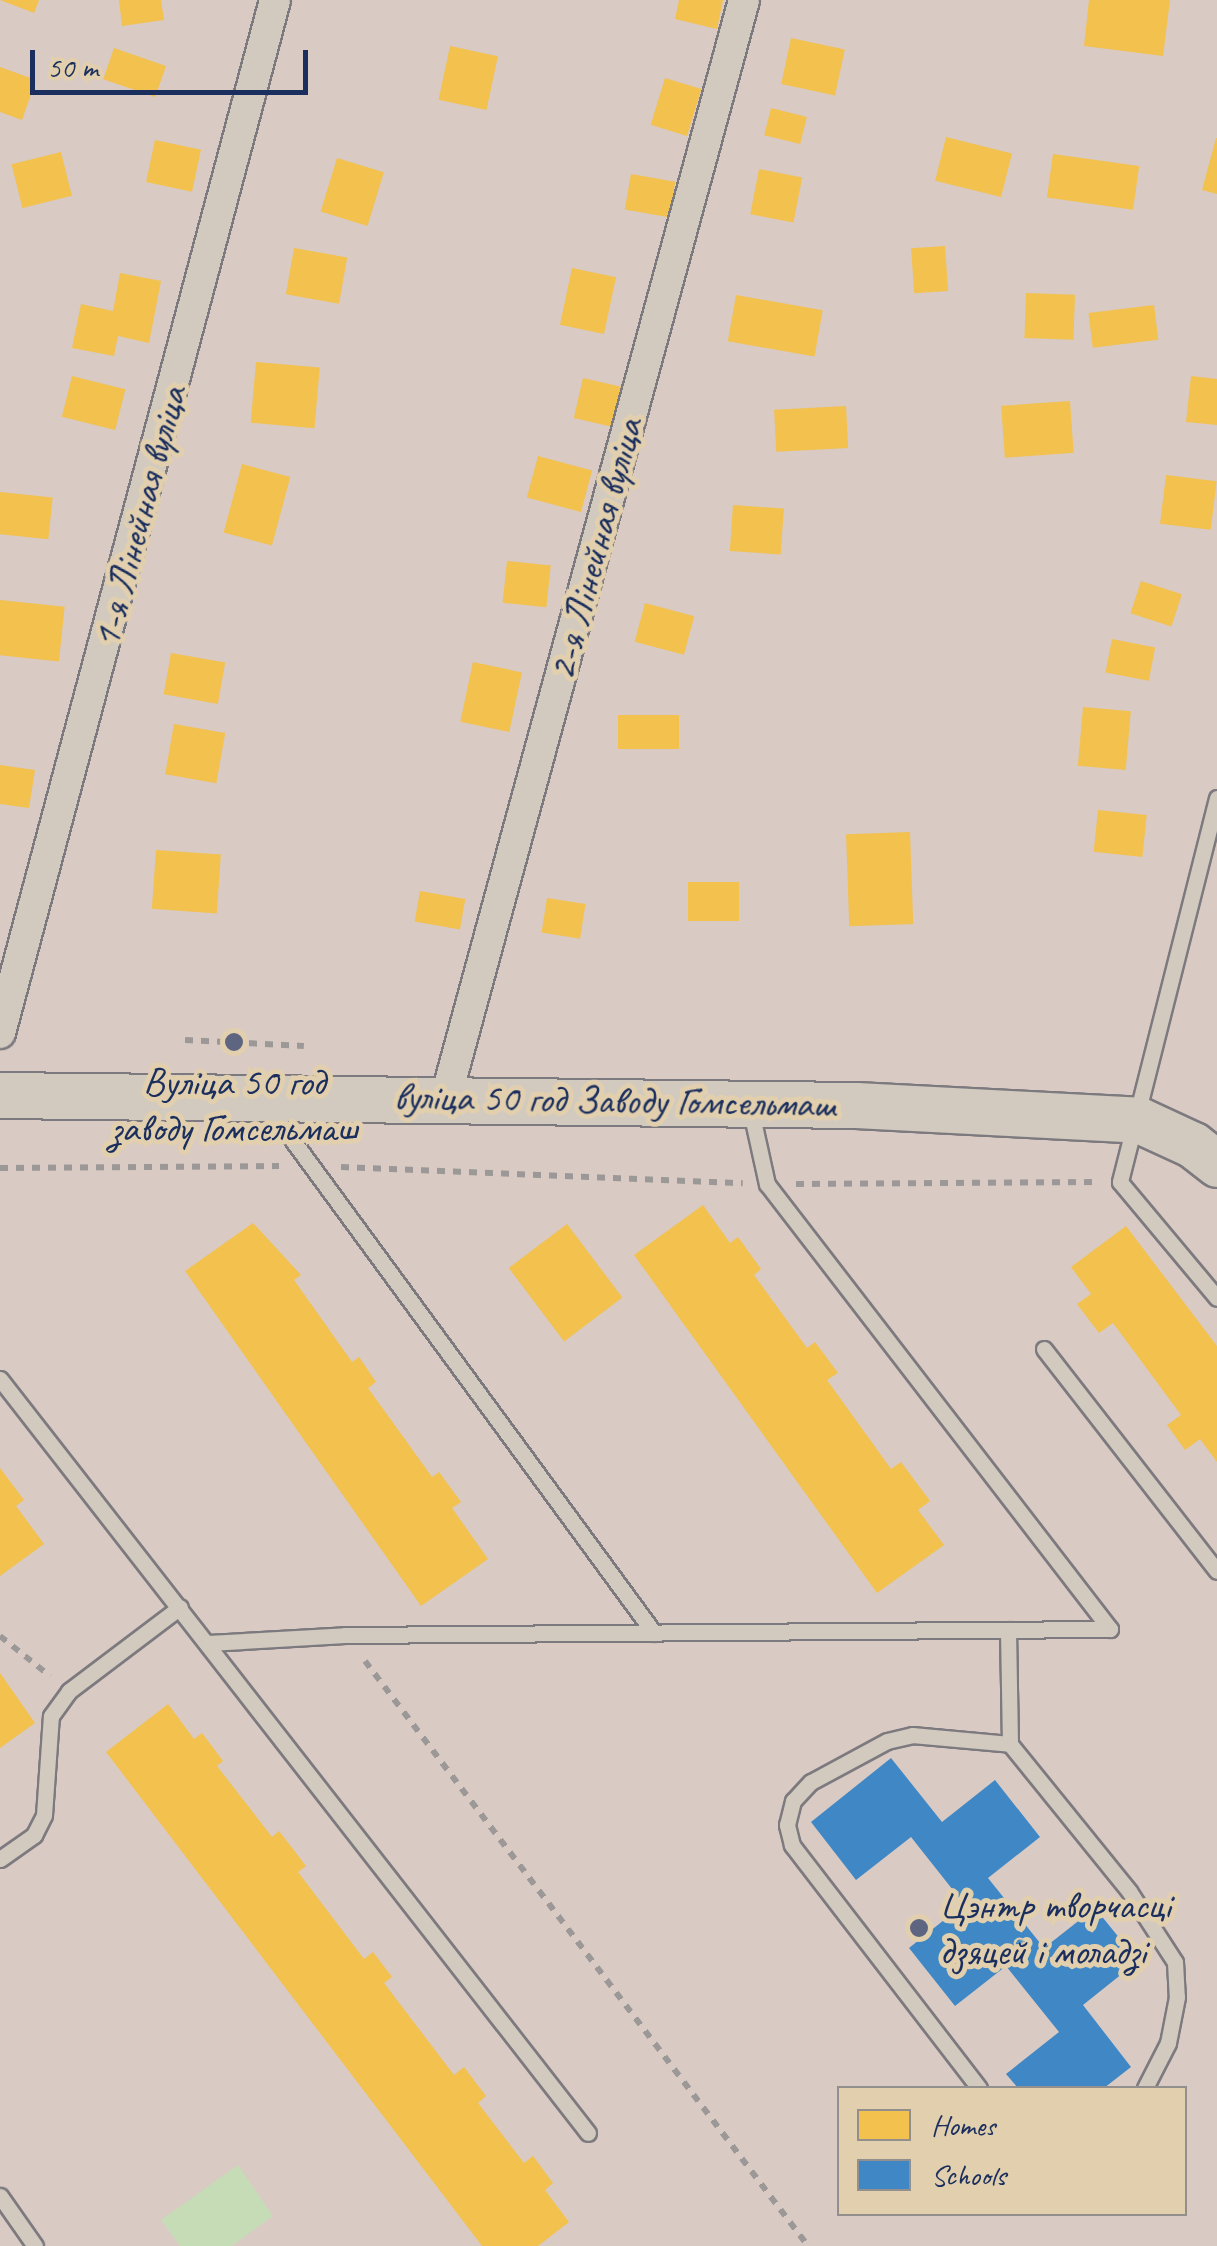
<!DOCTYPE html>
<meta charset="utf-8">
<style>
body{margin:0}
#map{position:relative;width:1217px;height:2246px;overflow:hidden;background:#d9cac3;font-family:Caveat,sans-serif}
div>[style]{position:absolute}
.green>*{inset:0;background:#c5dcb6}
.homes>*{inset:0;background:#f2c14e;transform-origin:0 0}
.schools>*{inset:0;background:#3f88c5}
.path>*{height:6px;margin-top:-3px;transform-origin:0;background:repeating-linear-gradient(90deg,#9b9897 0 8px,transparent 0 16px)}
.roads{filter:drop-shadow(2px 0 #7d7a7f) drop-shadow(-2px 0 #7d7a7f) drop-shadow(0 2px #7d7a7f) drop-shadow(0 -2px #7d7a7f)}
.lane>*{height:15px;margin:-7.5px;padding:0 7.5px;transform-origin:7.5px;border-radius:7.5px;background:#d2cabf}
.street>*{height:30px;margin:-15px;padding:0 15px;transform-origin:15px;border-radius:15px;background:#d2cabf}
.secondary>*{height:45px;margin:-22.5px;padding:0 22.5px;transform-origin:22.5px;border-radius:22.5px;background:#d2cabf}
.dots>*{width:28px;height:28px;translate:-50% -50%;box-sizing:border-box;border:5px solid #e2cfad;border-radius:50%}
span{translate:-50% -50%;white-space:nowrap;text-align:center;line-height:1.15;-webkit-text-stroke:10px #e2cfad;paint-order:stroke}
.street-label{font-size:40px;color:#1b2f5e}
.poi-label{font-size:40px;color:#1b2f5e}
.left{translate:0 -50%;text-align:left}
.legend{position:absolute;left:837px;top:2086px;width:350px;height:130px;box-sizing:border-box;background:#e2cfad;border:2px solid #928f8d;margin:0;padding:12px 18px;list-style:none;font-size:30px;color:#1b2f5e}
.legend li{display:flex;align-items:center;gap:20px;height:50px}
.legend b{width:50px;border:2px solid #928f8d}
.scale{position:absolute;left:30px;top:50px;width:278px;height:45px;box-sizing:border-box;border:5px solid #1b2f5e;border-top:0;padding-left:12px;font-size:30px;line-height:35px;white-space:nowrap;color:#1b2f5e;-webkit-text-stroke:8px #e2cfad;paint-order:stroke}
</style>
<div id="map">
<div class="green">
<div style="clip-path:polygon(238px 2165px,273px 2216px,232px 2246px,180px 2246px,161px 2220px)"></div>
</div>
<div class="homes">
<div style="clip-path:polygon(0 0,39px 0,34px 13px)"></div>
<div style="clip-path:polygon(119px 0,161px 0,164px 20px,122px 26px)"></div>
<div style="clip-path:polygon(679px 0,723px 0,717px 29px,675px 19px)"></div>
<div style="clip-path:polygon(1089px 0,1170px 0,1163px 56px,1084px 46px)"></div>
<div style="left:791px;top:38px;width:55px;height:47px;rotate:12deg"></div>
<div style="left:450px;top:46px;width:49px;height:55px;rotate:12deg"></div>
<div style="left:114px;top:48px;width:55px;height:33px;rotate:19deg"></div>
<div style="clip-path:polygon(0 67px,36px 80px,22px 120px,0 112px)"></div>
<div style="left:665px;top:78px;width:38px;height:49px;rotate:17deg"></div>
<div style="left:771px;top:108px;width:37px;height:28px;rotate:14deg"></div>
<div style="left:946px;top:137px;width:68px;height:45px;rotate:14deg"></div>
<div style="clip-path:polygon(1216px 138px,1217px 138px,1217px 194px,1202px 190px)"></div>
<div style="left:155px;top:140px;width:47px;height:43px;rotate:12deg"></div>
<div style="left:61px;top:152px;width:45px;height:51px;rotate:76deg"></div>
<div style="left:1053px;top:154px;width:87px;height:44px;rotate:8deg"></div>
<div style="left:337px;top:158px;width:49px;height:56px;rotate:17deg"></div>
<div style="left:759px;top:169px;width:44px;height:46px;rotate:11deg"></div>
<div style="left:631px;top:174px;width:45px;height:36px;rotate:10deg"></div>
<div style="left:945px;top:246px;width:45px;height:34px;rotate:86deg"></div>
<div style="left:294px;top:248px;width:54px;height:47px;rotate:10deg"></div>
<div style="left:572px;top:268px;width:45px;height:58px;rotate:12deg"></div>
<div style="clip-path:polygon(120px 273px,161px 281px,149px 343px,118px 336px,114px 356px,72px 348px,81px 304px,113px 311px)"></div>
<div style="left:1026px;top:293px;width:49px;height:45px;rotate:2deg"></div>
<div style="left:736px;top:295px;width:88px;height:47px;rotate:10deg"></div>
<div style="left:1154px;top:305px;width:35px;height:66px;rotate:83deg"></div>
<div style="left:256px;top:362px;width:64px;height:61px;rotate:5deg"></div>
<div style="left:72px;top:376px;width:55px;height:42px;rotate:14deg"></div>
<div style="clip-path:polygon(1191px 376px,1217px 379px,1217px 425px,1186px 422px)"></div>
<div style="left:583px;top:378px;width:39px;height:41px;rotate:13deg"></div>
<div style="left:1070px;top:401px;width:52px;height:69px;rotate:86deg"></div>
<div style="left:846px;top:406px;width:42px;height:72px;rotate:87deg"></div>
<div style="left:538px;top:456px;width:56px;height:43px;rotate:15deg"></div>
<div style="left:242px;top:464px;width:50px;height:71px;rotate:15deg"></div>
<div style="left:1166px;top:475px;width:51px;height:49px;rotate:7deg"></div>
<div style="left:0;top:492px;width:53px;height:42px;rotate:6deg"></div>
<div style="left:733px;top:505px;width:51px;height:46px;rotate:4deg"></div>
<div style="left:507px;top:561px;width:44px;height:42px;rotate:6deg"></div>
<div style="left:1141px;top:581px;width:43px;height:34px;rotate:18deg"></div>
<div style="left:0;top:600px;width:65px;height:55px;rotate:6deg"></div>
<div style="left:645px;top:603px;width:51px;height:40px;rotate:15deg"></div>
<div style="left:1112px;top:639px;width:44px;height:34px;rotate:11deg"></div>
<div style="left:171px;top:653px;width:55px;height:42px;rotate:10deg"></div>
<div style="left:473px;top:662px;width:50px;height:61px;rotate:12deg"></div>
<div style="left:1083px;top:707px;width:48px;height:59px;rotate:5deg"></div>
<div style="left:679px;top:715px;width:34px;height:61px;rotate:90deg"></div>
<div style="left:174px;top:724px;width:52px;height:51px;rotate:10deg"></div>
<div style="clip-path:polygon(0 765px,35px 770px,29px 808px,0 804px)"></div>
<div style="left:1098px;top:810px;width:49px;height:42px;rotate:6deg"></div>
<div style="left:910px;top:832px;width:92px;height:64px;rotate:88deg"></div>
<div style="left:156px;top:850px;width:65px;height:59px;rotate:4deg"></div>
<div style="left:688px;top:882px;width:51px;height:39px"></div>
<div style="left:420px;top:891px;width:46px;height:31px;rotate:10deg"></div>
<div style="left:547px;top:898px;width:39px;height:35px;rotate:9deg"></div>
<div style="clip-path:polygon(703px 1205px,730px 1243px,738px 1237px,761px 1269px,754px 1275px,807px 1348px,815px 1342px,838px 1373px,827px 1380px,891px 1469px,901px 1462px,930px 1501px,918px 1510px,944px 1545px,877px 1593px,634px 1255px)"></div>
<div style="clip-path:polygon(253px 1223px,301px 1275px,294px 1280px,352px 1362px,359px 1357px,376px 1382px,368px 1388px,432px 1477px,439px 1472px,461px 1502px,452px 1508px,488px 1559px,421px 1606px,185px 1271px)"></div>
<div style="left:567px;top:1224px;width:92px;height:73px;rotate:53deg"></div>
<div style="clip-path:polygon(1126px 1226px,1217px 1346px,1217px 1462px,1200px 1439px,1185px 1450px,1167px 1425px,1181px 1415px,1113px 1323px,1099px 1333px,1077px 1304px,1091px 1294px,1071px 1267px)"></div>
<div style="clip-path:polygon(0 1468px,24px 1500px,16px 1506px,44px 1544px,0 1576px)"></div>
<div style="clip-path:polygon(0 1673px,35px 1723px,0 1748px)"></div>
<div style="clip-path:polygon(168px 1704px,194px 1739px,202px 1733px,223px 1761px,217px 1766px,272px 1837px,279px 1831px,306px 1866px,298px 1872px,364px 1959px,373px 1952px,392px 1977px,384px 1983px,454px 2075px,464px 2067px,486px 2096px,478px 2103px,524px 2163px,533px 2156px,553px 2183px,545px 2190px,569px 2222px,538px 2246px,482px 2246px,106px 1752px)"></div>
</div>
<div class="schools">
<div style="clip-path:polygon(891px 1758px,942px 1822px,995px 1780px,1040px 1837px,988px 1878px,1044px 1948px,1095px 1908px,1138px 1961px,1083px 2005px,1131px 2067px,1104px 2088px,1018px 2088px,1006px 2074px,1059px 2032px,1006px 1966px,955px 2006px,909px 1948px,964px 1904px,911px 1837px,856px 1880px,811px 1822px)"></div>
</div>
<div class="path">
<div style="left:185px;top:1040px;width:119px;rotate:2.9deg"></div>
<div style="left:341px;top:1167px;width:402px;rotate:2.3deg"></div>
<div style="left:0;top:1168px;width:279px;rotate:-0.4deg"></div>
<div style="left:796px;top:1184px;width:302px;rotate:-0.4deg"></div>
<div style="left:0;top:1636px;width:64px;rotate:38.7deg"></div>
<div style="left:365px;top:1661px;width:734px;rotate:52.86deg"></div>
</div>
<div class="roads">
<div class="lane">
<div style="left:1217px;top:798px;width:396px;rotate:104.2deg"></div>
<div style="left:1120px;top:1182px;width:151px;rotate:50.1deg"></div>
<div style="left:266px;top:1104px;width:656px;rotate:53.74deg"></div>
<div style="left:750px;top:1107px;width:79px;rotate:77.6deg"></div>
<div style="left:767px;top:1184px;width:562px;rotate:52.38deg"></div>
<div style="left:1044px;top:1349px;width:281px;rotate:52.1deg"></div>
<div style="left:0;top:1379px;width:956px;rotate:52.05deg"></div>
<div style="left:1008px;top:1630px;width:114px;rotate:89deg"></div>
<div style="left:1010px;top:1744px;width:189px;rotate:51deg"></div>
<div style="left:1129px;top:1891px;width:85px;rotate:57.1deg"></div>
<div style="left:1175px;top:1962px;width:35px;rotate:87deg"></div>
<div style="left:1177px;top:1997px;width:47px;rotate:101.1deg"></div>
<div style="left:1168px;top:2043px;width:51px;rotate:117.1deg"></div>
<div style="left:208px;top:1643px;width:137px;rotate:-3.3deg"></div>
<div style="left:345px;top:1635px;width:765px;rotate:-0.45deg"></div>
<div style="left:0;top:1859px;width:42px;rotate:-35.2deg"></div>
<div style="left:34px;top:1835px;width:22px;rotate:-63deg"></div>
<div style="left:44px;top:1815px;width:99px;rotate:-86deg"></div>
<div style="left:51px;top:1716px;width:31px;rotate:-54deg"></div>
<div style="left:69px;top:1691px;width:139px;rotate:-37.1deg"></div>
<div style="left:979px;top:2088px;width:307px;rotate:-127.6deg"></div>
<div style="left:792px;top:1845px;width:21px;rotate:-104deg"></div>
<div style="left:787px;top:1825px;width:25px;rotate:-76deg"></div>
<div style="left:793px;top:1801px;width:26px;rotate:-47deg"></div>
<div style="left:811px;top:1782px;width:86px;rotate:-28.3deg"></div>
<div style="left:887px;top:1741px;width:26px;rotate:-13deg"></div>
<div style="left:912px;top:1735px;width:98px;rotate:5.2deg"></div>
<div style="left:0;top:2196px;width:61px;rotate:55deg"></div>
</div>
<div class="street">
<div style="left:0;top:1033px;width:1069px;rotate:-75.09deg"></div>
<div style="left:446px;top:1097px;width:1137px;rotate:-74.8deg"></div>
</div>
<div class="secondary">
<div style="left:0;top:1095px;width:856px;rotate:0.67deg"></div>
<div style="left:856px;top:1105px;width:283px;rotate:3deg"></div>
<div style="left:1139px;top:1120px;width:60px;rotate:24.8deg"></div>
<div style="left:1193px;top:1145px;width:31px;rotate:38deg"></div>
</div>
</div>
<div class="dots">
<div style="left:234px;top:1042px;background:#5e6581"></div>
<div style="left:919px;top:1928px;background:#5e6581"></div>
</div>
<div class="street-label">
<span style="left:139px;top:517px;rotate:-75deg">1-я Лінейная вуліца</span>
<span style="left:595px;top:549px;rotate:-75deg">2-я Лінейная вуліца</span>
<span style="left:615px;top:1100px;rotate:1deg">вуліца 50 год Заводу Гомсельмаш</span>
</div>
<div class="poi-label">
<span style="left:234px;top:1105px">Вуліца 50 год<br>заводу Гомсельмаш</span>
<span class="left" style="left:939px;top:1928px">Цэнтр творчасці<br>дзяцей і моладзі</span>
</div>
<ul class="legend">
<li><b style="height:28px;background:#f2c14e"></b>Homes</li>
<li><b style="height:28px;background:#3f88c5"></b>Schools</li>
</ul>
<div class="scale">50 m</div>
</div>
